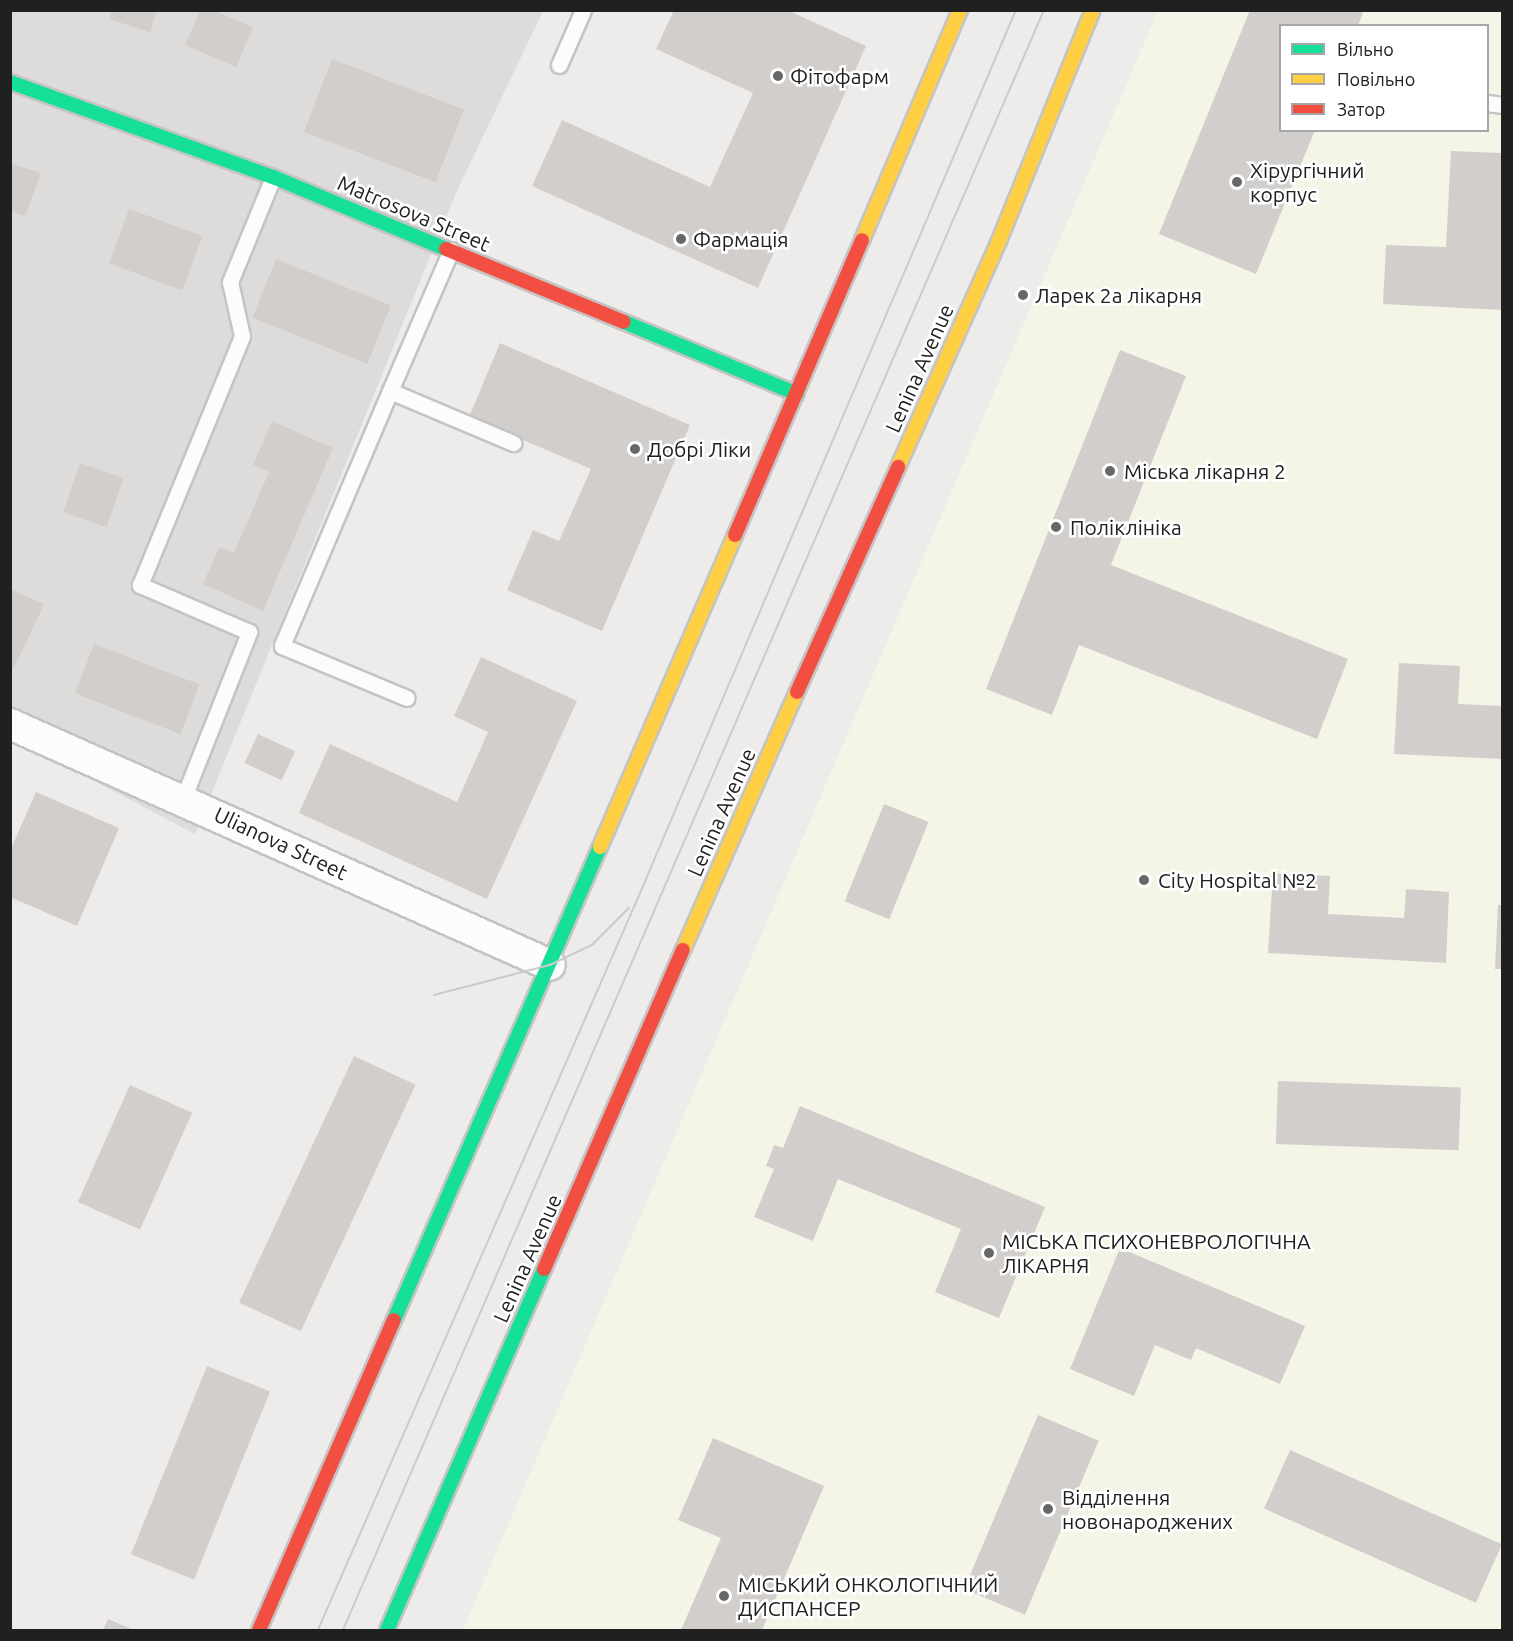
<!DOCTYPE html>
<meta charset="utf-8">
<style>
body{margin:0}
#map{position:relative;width:1513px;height:1641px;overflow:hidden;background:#eeecea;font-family:Ubuntu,sans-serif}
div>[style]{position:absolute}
.residential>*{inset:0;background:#dddcdb}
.education>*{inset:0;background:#f5f5e7}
.building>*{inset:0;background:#d1cecc;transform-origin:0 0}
.roads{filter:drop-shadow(2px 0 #c5c4c4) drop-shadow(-2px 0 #c5c4c4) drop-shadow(0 2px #c5c4c4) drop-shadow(0 -2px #c5c4c4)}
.lane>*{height:15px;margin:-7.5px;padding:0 7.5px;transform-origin:7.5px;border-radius:7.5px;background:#fcfcfc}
.street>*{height:30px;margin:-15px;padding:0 15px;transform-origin:15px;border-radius:15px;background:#fcfcfc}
.fast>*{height:14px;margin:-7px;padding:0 7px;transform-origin:7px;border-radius:7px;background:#16e098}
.slow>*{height:14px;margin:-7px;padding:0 7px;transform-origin:7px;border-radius:7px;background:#ffcf43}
.jam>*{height:14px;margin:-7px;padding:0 7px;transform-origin:7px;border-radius:7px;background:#f24e42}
.tram>*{height:1.5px;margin:-0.75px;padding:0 0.75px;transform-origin:0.75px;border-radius:0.75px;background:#cbcbcb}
.dots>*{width:16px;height:16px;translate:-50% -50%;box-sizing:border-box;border:3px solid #fff;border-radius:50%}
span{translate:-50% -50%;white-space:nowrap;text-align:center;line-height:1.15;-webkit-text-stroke:5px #fff;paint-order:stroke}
.poi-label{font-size:21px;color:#202020}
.left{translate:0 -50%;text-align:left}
.street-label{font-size:21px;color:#202020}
.frame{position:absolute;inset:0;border:12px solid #202020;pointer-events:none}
.legend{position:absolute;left:1279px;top:24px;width:210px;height:108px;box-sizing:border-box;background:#fff;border:2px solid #a6a6a6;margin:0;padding:8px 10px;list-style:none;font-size:18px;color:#202020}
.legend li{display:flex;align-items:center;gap:12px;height:30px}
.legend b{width:30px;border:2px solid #a6a6a6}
</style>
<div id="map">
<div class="residential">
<div style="clip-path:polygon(10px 11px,543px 11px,456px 193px,195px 834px,11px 737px)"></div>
</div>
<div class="education">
<div style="clip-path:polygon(evenodd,1158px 11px,1502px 11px,1502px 1630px,463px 1630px,1158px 11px,1280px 26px,1488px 26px,1488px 130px,1280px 130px,1280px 26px)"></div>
</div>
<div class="building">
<div style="clip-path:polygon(112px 10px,157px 10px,150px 32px,109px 19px)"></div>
<div style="clip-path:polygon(200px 10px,213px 10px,253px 27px,236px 67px,185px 45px)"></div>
<div style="clip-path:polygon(674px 10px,787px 10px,866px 46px,758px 288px,532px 186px,562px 120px,710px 187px,753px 93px,656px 49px)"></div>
<div style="clip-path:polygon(1250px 10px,1364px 10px,1358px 26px,1280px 26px,1280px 130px,1315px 130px,1256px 274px,1159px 234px)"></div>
<div style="left:332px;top:59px;width:141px;height:78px;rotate:21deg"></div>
<div style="clip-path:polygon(1451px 151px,1502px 153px,1502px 310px,1383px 304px,1386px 245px,1446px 247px)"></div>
<div style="clip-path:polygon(10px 163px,41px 173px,25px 216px,10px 211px)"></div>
<div style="left:129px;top:209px;width:78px;height:58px;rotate:20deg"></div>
<div style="left:276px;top:259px;width:124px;height:63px;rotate:22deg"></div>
<div style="clip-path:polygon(500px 343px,690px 425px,602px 631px,507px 590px,533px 530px,559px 541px,591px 469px,469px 417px)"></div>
<div style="clip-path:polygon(1120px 350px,1186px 376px,1111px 565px,1348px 659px,1317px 739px,1079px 645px,1052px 715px,986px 689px)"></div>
<div style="clip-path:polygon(272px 421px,333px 448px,263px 611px,203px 584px,219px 547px,234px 553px,269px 472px,253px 465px)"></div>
<div style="left:80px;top:463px;width:46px;height:52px;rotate:19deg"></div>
<div style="clip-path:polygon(10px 589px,44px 604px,14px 668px,10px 667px)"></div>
<div style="left:94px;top:644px;width:113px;height:53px;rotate:21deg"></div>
<div style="clip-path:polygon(481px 657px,577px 701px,487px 899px,299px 813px,330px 744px,457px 802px,488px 732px,454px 716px)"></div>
<div style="clip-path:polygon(1399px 663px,1460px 666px,1458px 704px,1502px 706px,1502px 759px,1394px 754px)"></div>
<div style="left:258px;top:734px;width:41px;height:32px;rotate:25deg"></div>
<div style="clip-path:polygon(36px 792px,119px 828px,77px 926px,10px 897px,10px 851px)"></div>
<div style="left:884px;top:804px;width:48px;height:105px;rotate:22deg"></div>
<div style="clip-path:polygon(1273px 873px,1330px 876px,1328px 914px,1404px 918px,1406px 889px,1449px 892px,1446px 963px,1268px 953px)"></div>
<div style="clip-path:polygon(1498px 905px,1502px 905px,1502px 969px,1495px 969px)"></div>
<div style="left:354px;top:1056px;width:68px;height:272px;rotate:25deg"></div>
<div style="left:1278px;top:1081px;width:183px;height:63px;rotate:2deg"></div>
<div style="left:130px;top:1085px;width:68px;height:128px;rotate:24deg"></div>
<div style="clip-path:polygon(800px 1106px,1045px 1207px,999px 1318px,935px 1292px,961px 1229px,838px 1179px,813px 1241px,754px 1217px,774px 1169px,766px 1166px,774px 1145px,783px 1148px)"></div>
<div style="clip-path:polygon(1120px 1248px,1305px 1326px,1280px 1384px,1196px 1348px,1191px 1360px,1155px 1345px,1134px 1396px,1070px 1369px)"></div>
<div style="left:207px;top:1366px;width:68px;height:203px;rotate:22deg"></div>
<div style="left:1038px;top:1415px;width:66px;height:189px;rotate:23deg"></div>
<div style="clip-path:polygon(713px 1438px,824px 1486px,762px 1630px,681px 1630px,721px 1538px,678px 1520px)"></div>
<div style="left:1290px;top:1450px;width:232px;height:64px;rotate:24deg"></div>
<div style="clip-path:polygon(108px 1619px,134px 1630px,103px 1630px)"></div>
</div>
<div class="roads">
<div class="lane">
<div style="left:559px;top:65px;width:60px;rotate:-66.4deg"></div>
<div style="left:1488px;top:103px;width:14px;rotate:8deg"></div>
<div style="left:451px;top:250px;width:154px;rotate:113.4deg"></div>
<div style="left:390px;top:391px;width:134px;rotate:22.9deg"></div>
<div style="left:390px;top:391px;width:277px;rotate:113deg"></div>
<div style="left:282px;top:646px;width:135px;rotate:22.6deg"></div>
<div style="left:183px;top:799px;width:180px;rotate:-68.4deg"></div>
<div style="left:249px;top:632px;width:119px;rotate:-156.7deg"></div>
<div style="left:140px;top:585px;width:269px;rotate:-67.7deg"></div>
<div style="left:242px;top:336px;width:55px;rotate:-102.5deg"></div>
<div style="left:230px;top:282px;width:113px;rotate:-67.7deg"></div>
</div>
<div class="street">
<div style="left:10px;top:724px;width:591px;rotate:24.05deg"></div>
</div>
<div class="fast">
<div style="left:10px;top:82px;width:280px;rotate:19.9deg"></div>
<div style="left:273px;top:177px;width:187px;rotate:22.6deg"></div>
<div style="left:624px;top:322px;width:187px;rotate:22.6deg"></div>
<div style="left:394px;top:1320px;width:516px;rotate:-66.47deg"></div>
<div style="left:387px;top:1630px;width:394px;rotate:-66.5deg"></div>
</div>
<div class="slow">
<div style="left:862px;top:240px;width:250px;rotate:-66.9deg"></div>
<div style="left:898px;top:467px;width:248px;rotate:-65.9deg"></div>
<div style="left:999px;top:241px;width:249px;rotate:-67.9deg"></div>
<div style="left:600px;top:847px;width:340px;rotate:-66.6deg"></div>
<div style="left:683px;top:950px;width:282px;rotate:-66.2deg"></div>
</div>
<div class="jam">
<div style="left:446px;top:249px;width:192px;rotate:22.3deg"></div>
<div style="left:735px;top:535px;width:321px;rotate:-66.7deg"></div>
<div style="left:797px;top:692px;width:247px;rotate:-65.8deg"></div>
<div style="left:544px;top:1269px;width:348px;rotate:-66.5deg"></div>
<div style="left:259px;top:1630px;width:338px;rotate:-66.5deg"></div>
</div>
</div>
<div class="tram">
<div style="left:434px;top:995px;width:120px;rotate:-14.5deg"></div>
<div style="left:550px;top:965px;width:47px;rotate:-25.5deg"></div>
<div style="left:592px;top:945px;width:52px;rotate:-45deg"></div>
<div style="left:318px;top:1630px;width:799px;rotate:-66.39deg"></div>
<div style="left:638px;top:898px;width:965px;rotate:-66.94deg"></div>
<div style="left:343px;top:1630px;width:1765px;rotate:-66.6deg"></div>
</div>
<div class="dots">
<div style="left:778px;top:76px;background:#686767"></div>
<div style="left:1237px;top:182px;background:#686767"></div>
<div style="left:681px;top:239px;background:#686767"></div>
<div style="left:1023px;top:295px;background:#686767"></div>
<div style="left:635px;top:449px;background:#686767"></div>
<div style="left:1110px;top:471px;background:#686767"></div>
<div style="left:1056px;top:527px;background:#686767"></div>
<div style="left:1144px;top:880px;background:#686767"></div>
<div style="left:989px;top:1253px;background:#686767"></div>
<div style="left:1048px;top:1509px;background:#686767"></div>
<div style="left:724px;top:1596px;background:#686767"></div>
</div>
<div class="poi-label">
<span class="left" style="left:790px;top:76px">Фітофарм</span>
<span class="left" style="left:1250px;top:182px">Хірургічний<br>корпус</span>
<span class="left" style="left:693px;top:239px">Фармація</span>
<span class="left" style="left:1035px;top:295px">Ларек 2а лікарня</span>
<span class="left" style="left:647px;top:449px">Добрі Ліки</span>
<span class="left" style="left:1124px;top:471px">Міська лікарня 2</span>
<span class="left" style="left:1070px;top:527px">Поліклініка</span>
<span class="left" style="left:1158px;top:880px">City Hospital №2</span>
<span class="left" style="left:1002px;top:1253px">МІСЬКА ПСИХОНЕВРОЛОГІЧНА<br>ЛІКАРНЯ</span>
<span class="left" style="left:1062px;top:1509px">Відділення<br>новонароджених</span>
<span class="left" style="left:738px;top:1596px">МІСЬКИЙ ОНКОЛОГІЧНИЙ<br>ДИСПАНСЕР</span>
</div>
<div class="street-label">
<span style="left:414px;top:213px;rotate:23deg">Matrosova Street</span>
<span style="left:919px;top:368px;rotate:-66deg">Lenina Avenue</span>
<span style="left:721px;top:812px;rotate:-66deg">Lenina Avenue</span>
<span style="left:281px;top:843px;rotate:25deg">Ulianova Street</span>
<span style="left:527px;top:1258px;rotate:-66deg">Lenina Avenue</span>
</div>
<div class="frame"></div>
<ul class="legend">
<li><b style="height:8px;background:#16e098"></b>Вільно</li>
<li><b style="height:8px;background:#ffcf43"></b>Повільно</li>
<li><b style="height:8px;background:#f24e42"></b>Затор</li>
</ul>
</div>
